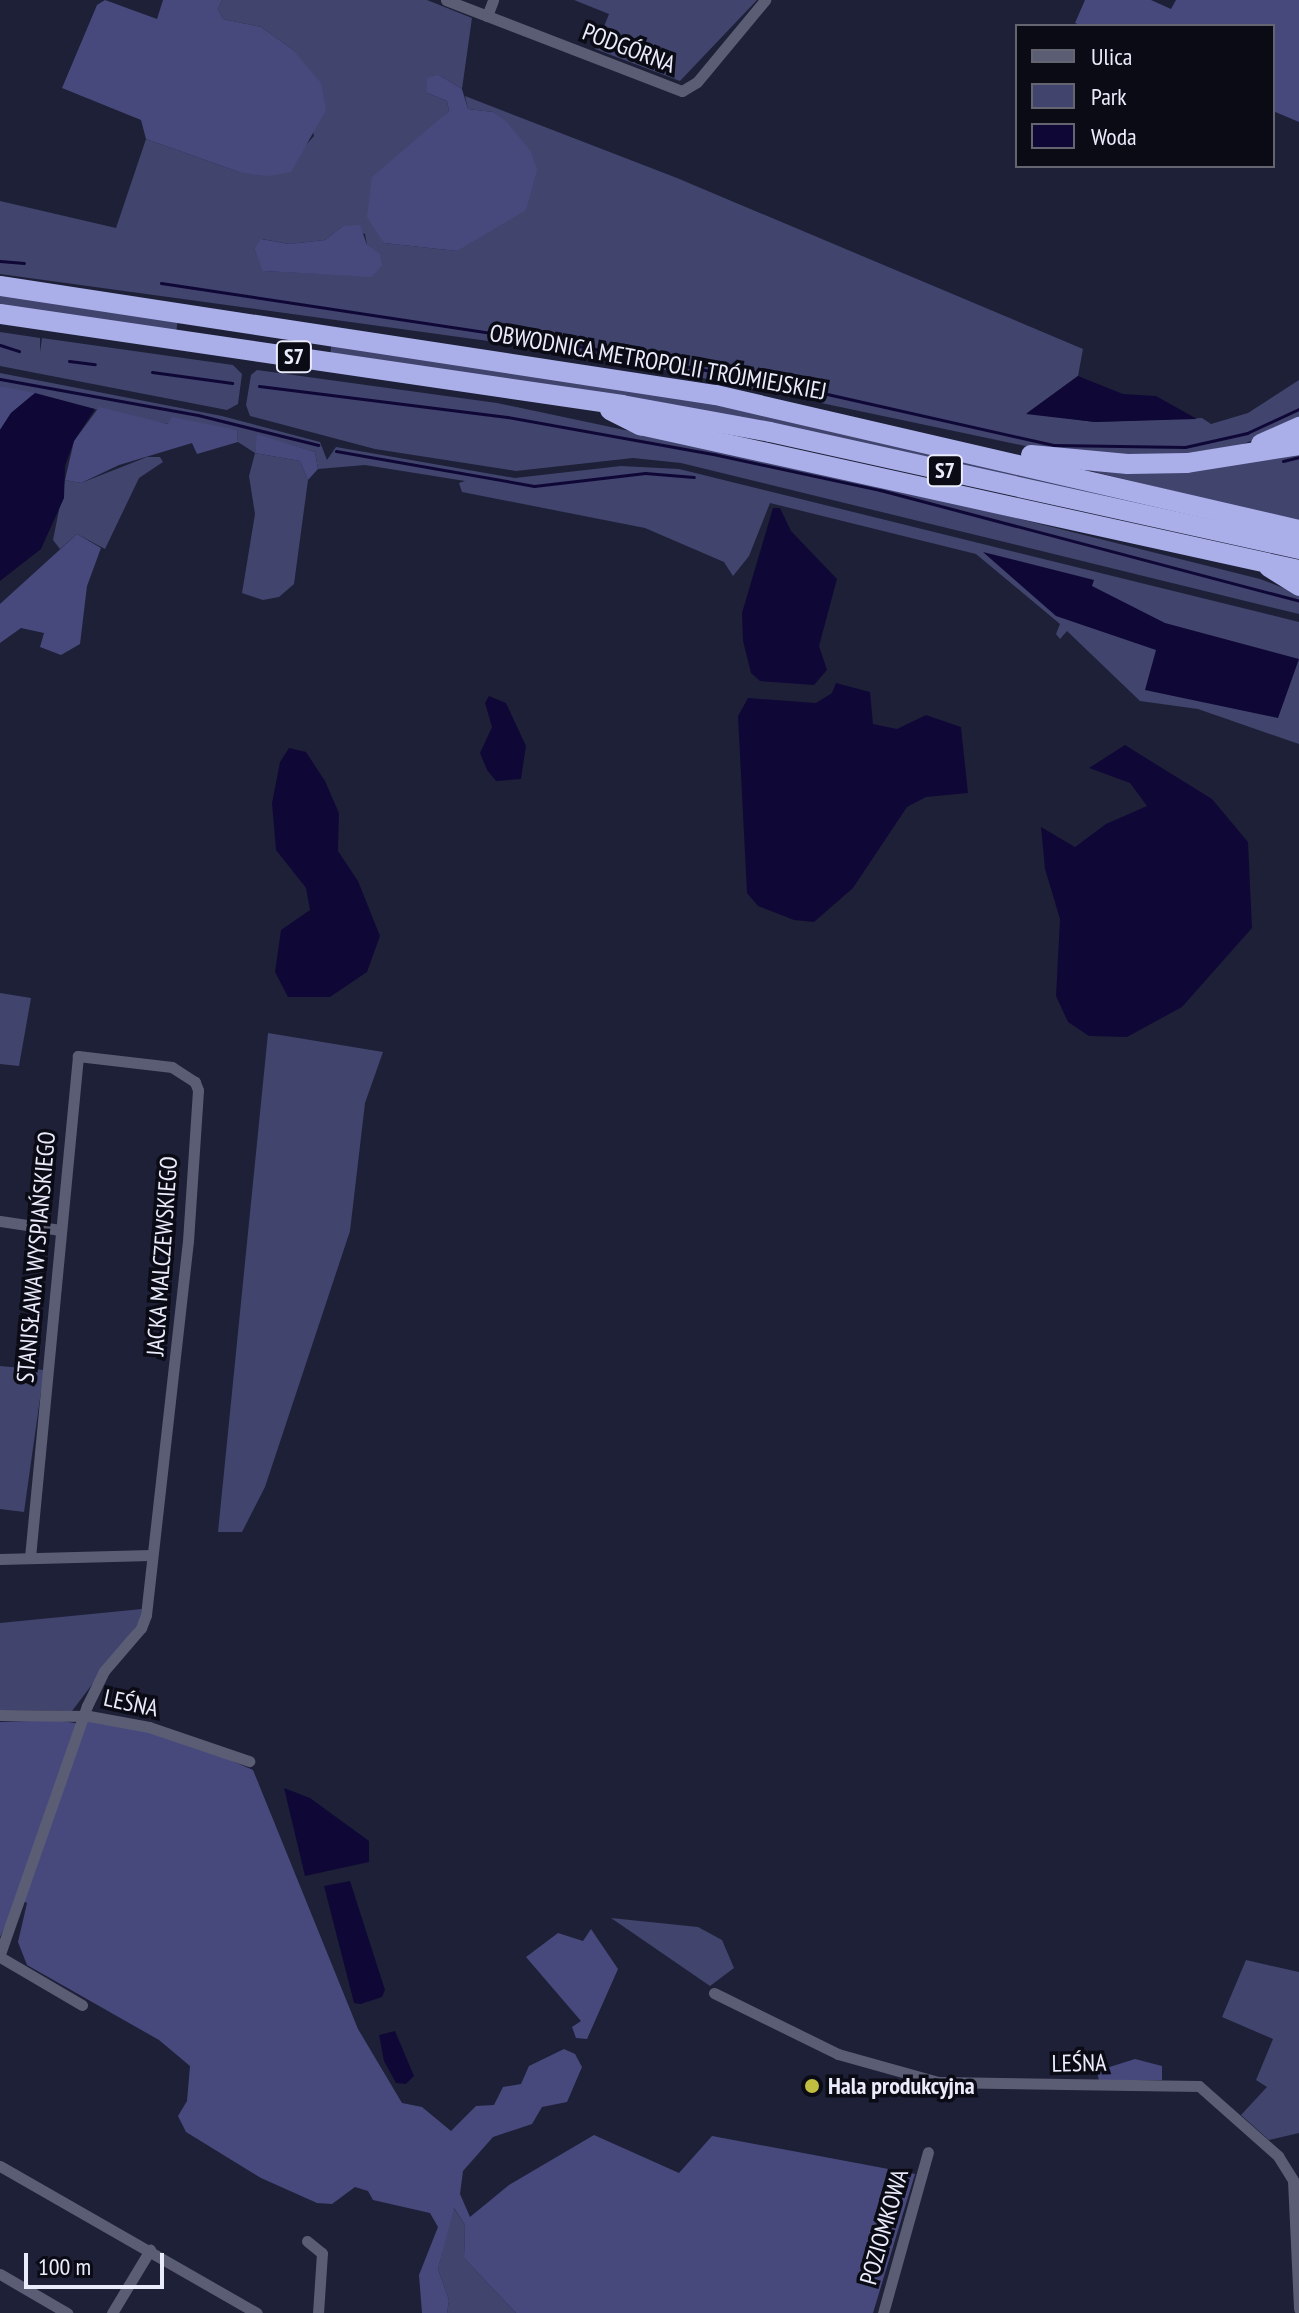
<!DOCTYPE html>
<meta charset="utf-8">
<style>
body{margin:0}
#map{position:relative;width:1299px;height:2313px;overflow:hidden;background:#1e2037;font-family:"PT Sans Narrow",sans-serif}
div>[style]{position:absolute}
.green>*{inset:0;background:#41446d;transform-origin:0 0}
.forest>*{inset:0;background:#47497c}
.water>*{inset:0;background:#0f0836}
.stream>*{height:3px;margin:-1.5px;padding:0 1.5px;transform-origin:1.5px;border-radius:1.5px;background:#0f0836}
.street>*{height:11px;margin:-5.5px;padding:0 5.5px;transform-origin:5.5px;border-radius:5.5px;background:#5b5d75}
.highway>*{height:20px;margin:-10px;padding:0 10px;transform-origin:10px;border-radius:10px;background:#aaafea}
.dots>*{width:22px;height:22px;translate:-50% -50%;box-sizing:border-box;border:4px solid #0a0b15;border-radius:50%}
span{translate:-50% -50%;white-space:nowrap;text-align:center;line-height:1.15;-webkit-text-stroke:7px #0a0b15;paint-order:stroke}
.shield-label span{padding:2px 6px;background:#0a0b15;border:2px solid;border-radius:6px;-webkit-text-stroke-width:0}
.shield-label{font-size:22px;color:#eaecfc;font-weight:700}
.street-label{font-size:24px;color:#eaecfc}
.poi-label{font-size:24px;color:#eaecfc;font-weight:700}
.left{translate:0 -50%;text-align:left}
.legend{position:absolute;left:1015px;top:24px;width:260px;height:144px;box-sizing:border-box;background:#0a0b15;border:2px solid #646571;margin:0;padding:10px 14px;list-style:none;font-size:24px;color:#eaecfc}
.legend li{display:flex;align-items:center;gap:16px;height:40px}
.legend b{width:40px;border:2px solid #646571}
.scale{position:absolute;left:24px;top:2253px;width:140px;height:36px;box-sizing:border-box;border:4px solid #eaecfc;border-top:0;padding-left:10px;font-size:24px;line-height:28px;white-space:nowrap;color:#eaecfc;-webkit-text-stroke:6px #0a0b15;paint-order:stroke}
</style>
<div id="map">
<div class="green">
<div style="clip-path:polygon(evenodd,222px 0,427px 0,472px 18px,462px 89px,439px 75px,427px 93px,447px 101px,449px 111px,371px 191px,384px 243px,457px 251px,471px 240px,515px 134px,493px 112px,468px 109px,465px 96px,677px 178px,1083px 349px,1078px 376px,1027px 413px,1095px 422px,1202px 418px,1211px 424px,1248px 413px,1299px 380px,1299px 421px,1241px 445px,1166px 456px,1049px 451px,598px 356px,0 274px,0 201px,116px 228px,146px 139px,239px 172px,297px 155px,314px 136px,292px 49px,261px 27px,223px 19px,218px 9px,222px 0,343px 226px,365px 234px,367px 245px,347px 275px,264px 271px,254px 248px,262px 239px,289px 244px,325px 240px,343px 226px)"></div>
<div style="clip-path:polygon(574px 0,757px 0,680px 81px,595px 49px,609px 14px)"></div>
<div style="left:0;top:292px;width:180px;height:16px;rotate:8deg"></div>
<div style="clip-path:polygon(0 332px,40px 338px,40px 352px,42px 338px,233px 365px,242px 374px,238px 404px,227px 410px,0 366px)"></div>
<div style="clip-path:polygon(332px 340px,693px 397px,1299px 536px,330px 356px)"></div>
<div style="clip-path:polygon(257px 370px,497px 403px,880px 484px,1260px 579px,1299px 594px,1299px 614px,681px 463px,633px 458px,516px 471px,375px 449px,250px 416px,246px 405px,251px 375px)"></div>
<div style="clip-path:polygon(0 373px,222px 416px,320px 442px,327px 460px,336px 447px,515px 478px,621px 466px,679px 469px,1299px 622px,1299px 744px,1198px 709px,1140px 701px,1067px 631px,1060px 639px,1056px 634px,1060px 624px,976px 554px,770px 503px,749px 556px,733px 576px,724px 562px,645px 528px,462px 492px,459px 483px,465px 481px,365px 465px,318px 469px,315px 452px,258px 435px,255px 453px,300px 461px,308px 480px,294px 584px,279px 597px,263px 600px,242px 593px,255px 514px,249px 476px,255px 453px,238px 442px,237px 430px,169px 424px,49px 400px,0 386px)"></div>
<div style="clip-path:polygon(1299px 450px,1299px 522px,1091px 471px,1093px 470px)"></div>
<div style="clip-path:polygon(147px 457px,160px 457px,163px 462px,139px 478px,105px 549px,77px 534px,60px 549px,53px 540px,65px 480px,81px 483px)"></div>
<div style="clip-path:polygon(0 993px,31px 998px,19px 1066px,0 1064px)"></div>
<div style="clip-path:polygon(268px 1033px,383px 1052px,365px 1103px,350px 1231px,265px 1487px,242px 1532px,218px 1532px)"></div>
<div style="clip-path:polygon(0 1366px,44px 1370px,24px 1512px,0 1509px)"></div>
<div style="clip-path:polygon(142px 1609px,140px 1621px,72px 1711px,0 1710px,0 1623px)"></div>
<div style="clip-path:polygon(611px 1918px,698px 1927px,722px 1940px,734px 1968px,710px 1986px)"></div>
<div style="clip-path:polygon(1246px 1960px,1299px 1972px,1299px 2133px,1269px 2140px,1241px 2115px,1267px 2087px,1256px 2080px,1273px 2039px,1222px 2017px)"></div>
<div style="clip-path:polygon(453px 2207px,465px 2225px,464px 2258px,516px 2313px,447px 2313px,449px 2300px,438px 2269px)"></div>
</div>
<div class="forest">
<div style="clip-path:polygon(105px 0,157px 19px,163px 0,222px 0,218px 9px,223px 19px,261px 27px,292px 49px,321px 83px,326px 110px,291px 172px,267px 176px,239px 172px,146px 139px,141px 120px,62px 88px,97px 5px)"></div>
<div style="clip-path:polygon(1085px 0,1151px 0,1171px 9px,1176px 0,1299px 0,1299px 122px,1273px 111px,1273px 26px,1083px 26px,1075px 23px)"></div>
<div style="clip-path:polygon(439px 75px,462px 89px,468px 109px,493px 112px,507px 122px,531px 152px,537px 170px,526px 210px,457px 251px,384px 243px,367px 217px,372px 177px,449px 111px,447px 101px,427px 93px,427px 78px)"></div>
<div style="clip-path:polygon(360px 225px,367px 245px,380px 254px,382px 265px,372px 277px,263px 271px,254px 248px,261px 239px,289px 244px,325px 240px,343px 226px)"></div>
<div style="clip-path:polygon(0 386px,35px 393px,11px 413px,0 430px)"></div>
<div style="clip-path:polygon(99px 407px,168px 424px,172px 417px,237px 430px,238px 442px,197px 454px,192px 443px,119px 465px,81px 483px,65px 480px,74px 441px)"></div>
<div style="clip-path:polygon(257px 434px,315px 452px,318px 469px,308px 480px,300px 461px,255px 453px)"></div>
<div style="clip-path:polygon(77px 534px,101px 548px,87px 586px,80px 644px,61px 655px,40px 647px,44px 633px,21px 628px,0 643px,0 604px)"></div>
<div style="clip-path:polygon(88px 1716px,170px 1734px,253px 1770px,358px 2029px,402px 2103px,422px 2107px,451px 2131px,476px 2106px,494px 2105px,503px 2087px,521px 2084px,529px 2066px,564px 2049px,575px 2054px,582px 2067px,567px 2102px,542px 2107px,532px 2124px,493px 2137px,463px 2171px,460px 2194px,470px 2217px,509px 2185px,594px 2135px,679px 2173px,712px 2136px,915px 2174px,873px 2313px,516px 2313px,464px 2258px,465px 2225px,454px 2208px,438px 2269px,449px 2300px,447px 2313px,422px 2313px,419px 2275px,438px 2227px,430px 2213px,373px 2200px,368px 2191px,355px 2187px,332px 2204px,317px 2203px,261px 2178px,186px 2132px,178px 2116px,187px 2101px,190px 2066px,159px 2040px,27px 1965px,18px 1942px,27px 1903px,19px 1899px,0 1937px,0 1722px,57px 1720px,86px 1725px)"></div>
<div style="clip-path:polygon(591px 1929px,618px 1969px,587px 2039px,576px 2038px,572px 2027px,581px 2021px,526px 1957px,558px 1933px,583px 1941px)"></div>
<div style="clip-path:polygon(1135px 2059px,1162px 2066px,1162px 2080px,1099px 2081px,1097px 2071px)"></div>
</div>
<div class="water">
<div style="clip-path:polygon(1078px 376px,1123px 394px,1156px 396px,1197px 419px,1095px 422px,1026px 414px)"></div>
<div style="clip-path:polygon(35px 393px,95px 409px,74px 441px,65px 466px,64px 498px,41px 549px,0 581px,0 430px,11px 413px)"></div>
<div style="clip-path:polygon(773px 508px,780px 508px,791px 531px,837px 579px,819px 646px,827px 670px,814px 685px,760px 681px,751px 673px,743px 641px,742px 613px)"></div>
<div style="clip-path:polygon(983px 552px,1094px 580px,1092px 586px,1165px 623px,1299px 659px,1278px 718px,1145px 690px,1156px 650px,1056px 616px)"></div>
<div style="clip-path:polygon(836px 683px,870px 692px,873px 724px,897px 729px,926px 715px,961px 727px,968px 793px,926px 797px,907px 807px,853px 888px,814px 922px,794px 920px,758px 906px,747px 893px,738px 716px,748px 698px,816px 703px,832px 693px)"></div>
<div style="clip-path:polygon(489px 696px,506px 703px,526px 746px,521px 779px,496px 781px,487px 770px,480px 753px,492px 727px,485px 703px)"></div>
<div style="clip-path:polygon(1125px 745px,1212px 799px,1248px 842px,1252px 928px,1182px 1007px,1127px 1037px,1089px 1036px,1068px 1022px,1056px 996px,1060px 919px,1045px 869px,1041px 827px,1075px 847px,1106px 824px,1147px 806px,1130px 783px,1089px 768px)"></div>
<div style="clip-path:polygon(289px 748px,306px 752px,325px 781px,339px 813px,338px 851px,358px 881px,380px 936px,367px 972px,330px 997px,288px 997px,275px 972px,281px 930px,310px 910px,306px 888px,276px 850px,272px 803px,280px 762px)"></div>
<div style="clip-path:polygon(284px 1788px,310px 1798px,369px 1841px,369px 1862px,305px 1876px)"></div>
<div style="clip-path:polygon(350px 1881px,385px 1990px,382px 1997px,361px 2004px,354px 2003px,324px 1886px)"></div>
<div style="clip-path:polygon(395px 2031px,414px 2076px,406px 2084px,396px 2083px,384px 2061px,379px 2035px)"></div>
</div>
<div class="stream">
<div style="left:0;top:261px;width:24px;rotate:5deg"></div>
<div style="left:161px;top:283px;width:417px;rotate:8.6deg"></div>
<div style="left:573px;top:345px;width:227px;rotate:10.7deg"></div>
<div style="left:796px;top:387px;width:264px;rotate:12.7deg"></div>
<div style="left:1054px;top:445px;width:131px;rotate:0.9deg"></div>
<div style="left:1185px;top:447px;width:64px;rotate:-12.7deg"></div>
<div style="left:1247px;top:433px;width:57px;rotate:-24.8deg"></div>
<div style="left:0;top:345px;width:20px;rotate:18deg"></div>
<div style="left:69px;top:361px;width:26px;rotate:7deg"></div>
<div style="left:152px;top:372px;width:81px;rotate:7.8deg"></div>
<div style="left:0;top:379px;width:201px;rotate:10.3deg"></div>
<div style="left:198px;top:415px;width:124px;rotate:14deg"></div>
<div style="left:259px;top:386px;width:250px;rotate:7.1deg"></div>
<div style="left:507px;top:417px;width:209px;rotate:10.2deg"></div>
<div style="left:713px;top:454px;width:171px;rotate:12.2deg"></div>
<div style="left:880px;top:490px;width:433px;rotate:14.8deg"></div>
<div style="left:336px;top:451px;width:201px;rotate:10deg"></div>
<div style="left:534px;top:486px;width:112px;rotate:-6.7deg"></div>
<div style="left:645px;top:473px;width:49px;rotate:4.7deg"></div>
<div style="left:1283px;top:461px;width:16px;rotate:-14deg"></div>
</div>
<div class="street">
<div style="left:446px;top:0;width:253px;rotate:21.1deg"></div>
<div style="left:682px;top:91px;width:17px;rotate:-31deg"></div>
<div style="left:697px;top:82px;width:107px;rotate:-50.3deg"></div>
<div style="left:487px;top:16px;width:17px;rotate:-69deg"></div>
<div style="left:0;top:1221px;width:61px;rotate:8.5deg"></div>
<div style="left:0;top:1559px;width:151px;rotate:-1.5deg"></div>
<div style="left:0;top:1715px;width:89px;rotate:0.6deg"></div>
<div style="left:89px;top:1716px;width:61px;rotate:10.4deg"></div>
<div style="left:149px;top:1727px;width:106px;rotate:18.8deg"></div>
<div style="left:0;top:1954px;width:263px;rotate:-70.7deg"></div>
<div style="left:87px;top:1706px;width:39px;rotate:-64deg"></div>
<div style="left:104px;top:1671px;width:57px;rotate:-49.3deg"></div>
<div style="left:141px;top:1628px;width:14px;rotate:-69deg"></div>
<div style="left:146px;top:1615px;width:376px;rotate:-83.6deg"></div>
<div style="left:188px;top:1241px;width:151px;rotate:-86.2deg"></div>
<div style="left:198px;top:1090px;width:9px;rotate:-111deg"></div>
<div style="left:195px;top:1082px;width:27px;rotate:-147deg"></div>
<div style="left:172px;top:1067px;width:95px;rotate:-173.3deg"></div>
<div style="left:78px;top:1056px;width:503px;rotate:95.47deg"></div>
<div style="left:0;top:1957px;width:95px;rotate:30.3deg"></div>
<div style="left:714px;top:1993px;width:138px;rotate:26.2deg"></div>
<div style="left:838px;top:2054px;width:104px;rotate:15.6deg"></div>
<div style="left:938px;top:2082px;width:261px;rotate:0.9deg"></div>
<div style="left:1199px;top:2086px;width:106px;rotate:41.5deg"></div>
<div style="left:1278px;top:2156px;width:28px;rotate:58deg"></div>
<div style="left:1293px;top:2180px;width:129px;rotate:87.3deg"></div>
<div style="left:0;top:2166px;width:296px;rotate:29.8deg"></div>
<div style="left:307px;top:2241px;width:19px;rotate:39deg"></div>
<div style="left:322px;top:2253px;width:60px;rotate:93.8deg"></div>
<div style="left:0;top:2274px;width:78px;rotate:30.2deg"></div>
<div style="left:112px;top:2313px;width:74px;rotate:-58.9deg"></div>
<div style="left:883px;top:2313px;width:167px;rotate:-74.4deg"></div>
</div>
<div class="highway">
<div style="left:0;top:286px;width:724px;rotate:8.66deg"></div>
<div style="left:716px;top:395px;width:598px;rotate:13.04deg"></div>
<div style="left:0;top:314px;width:629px;rotate:8.32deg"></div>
<div style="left:622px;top:405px;width:150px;rotate:10.3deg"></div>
<div style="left:770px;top:432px;width:542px;rotate:12.47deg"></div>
<div style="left:610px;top:410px;width:34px;rotate:27deg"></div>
<div style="left:640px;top:425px;width:675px;rotate:12.41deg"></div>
<div style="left:1261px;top:444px;width:42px;rotate:-24.1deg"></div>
<div style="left:1031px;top:455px;width:97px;rotate:5.3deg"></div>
<div style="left:1128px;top:464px;width:59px;rotate:-1deg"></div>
<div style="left:1187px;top:463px;width:113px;rotate:-9.1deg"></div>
<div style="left:1269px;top:567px;width:36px;rotate:32deg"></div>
</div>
<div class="dots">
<div style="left:812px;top:2086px;background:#c1bd40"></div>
</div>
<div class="shield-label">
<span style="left:294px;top:357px">S7</span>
<span style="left:945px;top:471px">S7</span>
</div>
<div class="street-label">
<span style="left:629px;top:48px;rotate:21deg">PODGÓRNA</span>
<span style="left:658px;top:362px;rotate:10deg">OBWODNICA METROPOLII TRÓJMIEJSKIEJ</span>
<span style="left:162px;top:1256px;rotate:-86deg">JACKA MALCZEWSKIEGO</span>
<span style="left:36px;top:1257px;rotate:-85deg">STANISŁAWA WYSPIAŃSKIEGO</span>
<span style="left:131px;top:1703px;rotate:12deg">LEŚNA</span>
<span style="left:1079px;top:2063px;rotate:-1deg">LEŚNA</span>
<span style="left:884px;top:2227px;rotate:-74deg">POZIOMKOWA</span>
</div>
<div class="poi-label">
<span class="left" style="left:828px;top:2086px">Hala produkcyjna</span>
</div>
<ul class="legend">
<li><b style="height:10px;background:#5b5d75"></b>Ulica</li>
<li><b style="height:22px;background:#41446d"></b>Park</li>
<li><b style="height:22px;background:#0f0836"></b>Woda</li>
</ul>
<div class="scale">100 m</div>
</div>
